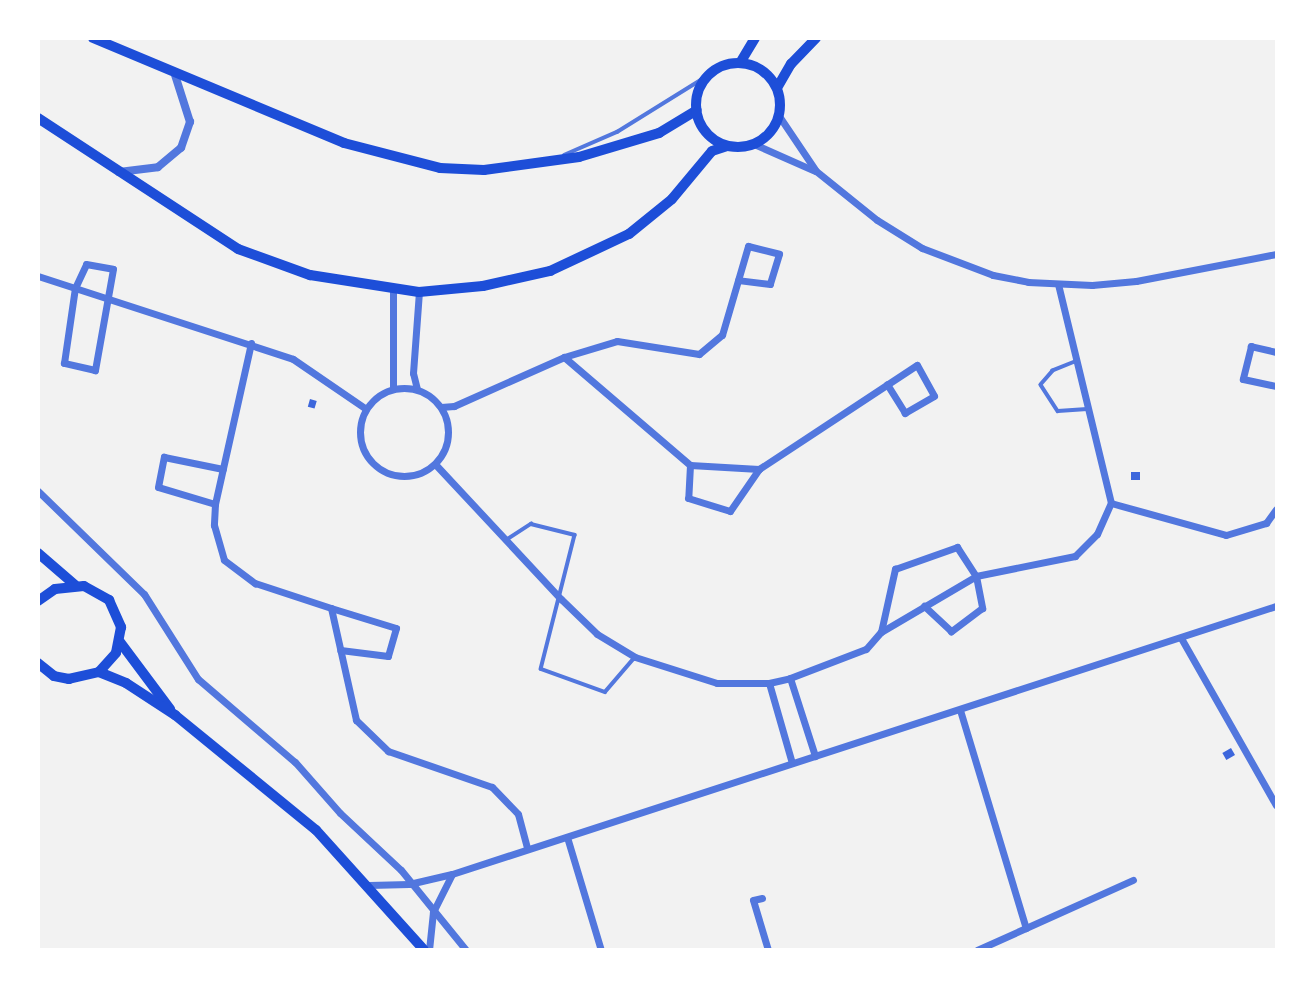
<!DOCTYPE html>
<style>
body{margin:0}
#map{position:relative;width:1315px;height:988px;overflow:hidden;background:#f2f2f2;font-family:"Asap Condensed",sans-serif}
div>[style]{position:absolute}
.building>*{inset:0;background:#3d67dc;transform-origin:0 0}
.service>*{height:3.5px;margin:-1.75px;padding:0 1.75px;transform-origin:1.75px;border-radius:1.75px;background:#5277de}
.minor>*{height:7px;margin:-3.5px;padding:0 3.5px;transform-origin:3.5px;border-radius:3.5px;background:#5277de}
.minor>.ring{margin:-3.5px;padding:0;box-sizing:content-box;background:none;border:7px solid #5277de;border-radius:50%}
.tertiary>*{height:8px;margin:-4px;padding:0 4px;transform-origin:4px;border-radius:4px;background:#5277de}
.secondary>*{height:10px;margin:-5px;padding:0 5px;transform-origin:5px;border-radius:5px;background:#1d4ed8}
.secondary>.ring{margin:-5px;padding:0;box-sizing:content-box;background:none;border:10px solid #1d4ed8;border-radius:50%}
span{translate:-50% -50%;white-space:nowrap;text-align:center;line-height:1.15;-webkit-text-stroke:6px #fff;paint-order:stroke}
.frame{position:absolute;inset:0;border:40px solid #fff;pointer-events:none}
</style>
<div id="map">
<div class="building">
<div style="left:310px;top:399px;width:7px;height:8px;rotate:16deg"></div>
<div style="left:1140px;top:472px;width:8px;height:9px;rotate:90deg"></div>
<div style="left:1231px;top:748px;width:8px;height:10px;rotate:60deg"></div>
</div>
<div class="service">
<div style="left:564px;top:155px;width:58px;rotate:-23.5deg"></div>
<div style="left:617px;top:132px;width:108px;rotate:-31.8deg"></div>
<div style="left:1075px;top:362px;width:24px;rotate:158deg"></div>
<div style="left:1053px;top:371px;width:18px;rotate:131deg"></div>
<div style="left:1041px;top:385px;width:31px;rotate:57deg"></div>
<div style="left:1058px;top:411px;width:29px;rotate:-4deg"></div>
<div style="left:506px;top:540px;width:30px;rotate:-33deg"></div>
<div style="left:531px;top:524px;width:45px;rotate:14deg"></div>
<div style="left:575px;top:535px;width:138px;rotate:104.2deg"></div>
<div style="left:541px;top:669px;width:68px;rotate:19.8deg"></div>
<div style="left:605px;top:692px;width:46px;rotate:-49.4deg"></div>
</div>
<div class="minor">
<div style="left:779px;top:116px;width:66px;rotate:56.1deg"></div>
<div style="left:816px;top:171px;width:78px;rotate:38.8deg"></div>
<div style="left:877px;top:220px;width:53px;rotate:31.9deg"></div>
<div style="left:922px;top:248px;width:76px;rotate:20.8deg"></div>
<div style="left:993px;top:275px;width:36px;rotate:11deg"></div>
<div style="left:1028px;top:282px;width:64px;rotate:2.7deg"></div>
<div style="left:1092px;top:285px;width:44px;rotate:-5.2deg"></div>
<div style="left:1136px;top:281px;width:143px;rotate:-10.9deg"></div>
<div style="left:754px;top:144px;width:67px;rotate:23.9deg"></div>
<div style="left:86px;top:264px;width:27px;rotate:10deg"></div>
<div style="left:113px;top:269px;width:103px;rotate:100.1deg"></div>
<div style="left:95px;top:370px;width:32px;rotate:-167deg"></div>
<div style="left:64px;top:363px;width:76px;rotate:-81.7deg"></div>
<div style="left:75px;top:288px;width:26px;rotate:-65deg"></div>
<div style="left:38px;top:276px;width:268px;rotate:18deg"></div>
<div style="left:293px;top:359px;width:88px;rotate:34.4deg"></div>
<div style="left:251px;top:343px;width:165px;rotate:102.6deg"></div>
<div style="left:215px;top:504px;width:21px;rotate:93deg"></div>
<div style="left:214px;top:525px;width:36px;rotate:74deg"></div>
<div style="left:224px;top:560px;width:39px;rotate:37deg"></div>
<div style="left:255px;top:583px;width:80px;rotate:18.2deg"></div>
<div style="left:331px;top:608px;width:115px;rotate:77.4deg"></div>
<div style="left:356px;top:720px;width:45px;rotate:44.1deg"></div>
<div style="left:388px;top:751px;width:110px;rotate:19.1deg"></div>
<div style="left:492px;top:787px;width:37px;rotate:46deg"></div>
<div style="left:518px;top:814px;width:35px;rotate:75deg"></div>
<div style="left:1276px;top:352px;width:26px;rotate:-167deg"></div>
<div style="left:1251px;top:346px;width:34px;rotate:104deg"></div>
<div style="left:1243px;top:379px;width:34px;rotate:12deg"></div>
<div style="left:564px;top:357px;width:166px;rotate:40.6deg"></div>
<div style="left:690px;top:465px;width:69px;rotate:3.3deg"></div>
<div style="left:759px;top:469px;width:189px;rotate:-33.4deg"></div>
<div style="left:917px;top:365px;width:35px;rotate:61deg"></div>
<div style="left:934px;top:396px;width:34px;rotate:150deg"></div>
<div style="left:905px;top:413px;width:34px;rotate:-122deg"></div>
<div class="ring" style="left:360px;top:388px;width:81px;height:81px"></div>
<div style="left:393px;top:389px;width:99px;rotate:-90deg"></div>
<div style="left:417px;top:389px;width:16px;rotate:-104deg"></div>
<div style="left:413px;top:373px;width:81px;rotate:-85.8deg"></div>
<div style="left:441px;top:407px;width:13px;rotate:-4deg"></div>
<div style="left:454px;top:406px;width:120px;rotate:-24deg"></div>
<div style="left:564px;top:357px;width:55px;rotate:-16.8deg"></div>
<div style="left:617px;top:341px;width:83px;rotate:9deg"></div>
<div style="left:699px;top:354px;width:30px;rotate:-40deg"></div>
<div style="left:722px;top:335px;width:93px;rotate:-73.7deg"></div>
<div style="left:748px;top:246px;width:32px;rotate:14deg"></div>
<div style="left:779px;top:254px;width:31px;rotate:107deg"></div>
<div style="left:770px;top:284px;width:32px;rotate:-173deg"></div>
<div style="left:435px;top:464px;width:185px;rotate:47deg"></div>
<div style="left:561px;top:599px;width:50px;rotate:44.2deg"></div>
<div style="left:597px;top:634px;width:44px;rotate:31.2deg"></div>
<div style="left:635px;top:657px;width:86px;rotate:17.6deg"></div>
<div style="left:717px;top:683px;width:52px"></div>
<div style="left:769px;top:683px;width:22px;rotate:-13deg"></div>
<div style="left:790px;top:678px;width:81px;rotate:-20.9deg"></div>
<div style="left:866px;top:649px;width:23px;rotate:-49deg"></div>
<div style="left:881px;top:632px;width:110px;rotate:-30.5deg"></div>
<div style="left:976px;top:576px;width:101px;rotate:-11.4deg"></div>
<div style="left:1075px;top:556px;width:31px;rotate:-45deg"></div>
<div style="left:1097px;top:534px;width:34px;rotate:-66deg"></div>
<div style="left:1111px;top:503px;width:225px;rotate:-103.6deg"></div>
<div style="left:690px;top:465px;width:33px;rotate:93deg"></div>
<div style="left:688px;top:498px;width:44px;rotate:17.2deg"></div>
<div style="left:730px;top:511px;width:51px;rotate:-55.4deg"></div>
<div style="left:38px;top:491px;width:148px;rotate:44.2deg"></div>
<div style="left:144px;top:594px;width:101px;rotate:57.6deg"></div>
<div style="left:198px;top:679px;width:128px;rotate:40.6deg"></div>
<div style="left:295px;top:762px;width:68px;rotate:48.6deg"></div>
<div style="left:340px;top:813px;width:83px;rotate:43.1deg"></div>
<div style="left:401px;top:870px;width:103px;rotate:50.9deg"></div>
<div style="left:1111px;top:503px;width:119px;rotate:15.5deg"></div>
<div style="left:1226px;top:535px;width:42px;rotate:-16.7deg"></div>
<div style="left:1266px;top:523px;width:17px;rotate:-54deg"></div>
<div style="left:215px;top:504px;width:59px;rotate:-163.4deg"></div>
<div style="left:158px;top:487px;width:31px;rotate:-79deg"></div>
<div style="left:164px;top:457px;width:60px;rotate:11.5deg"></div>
<div style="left:331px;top:608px;width:68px;rotate:17.1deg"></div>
<div style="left:396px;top:628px;width:29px;rotate:106deg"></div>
<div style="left:388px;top:656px;width:48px;rotate:-172.9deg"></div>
<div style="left:881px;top:632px;width:65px;rotate:-77.5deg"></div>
<div style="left:895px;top:569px;width:66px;rotate:-19.5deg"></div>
<div style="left:957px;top:547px;width:35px;rotate:57deg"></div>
<div style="left:976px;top:576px;width:33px;rotate:79deg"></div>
<div style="left:982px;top:608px;width:39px;rotate:143deg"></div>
<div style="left:951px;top:631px;width:37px;rotate:-137deg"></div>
<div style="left:1181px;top:638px;width:192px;rotate:60.4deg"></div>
<div style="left:790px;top:678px;width:82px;rotate:72.2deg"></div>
<div style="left:769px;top:683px;width:83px;rotate:74deg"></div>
<div style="left:960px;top:710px;width:228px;rotate:73.2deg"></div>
<div style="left:567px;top:837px;width:118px;rotate:73.3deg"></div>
<div style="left:369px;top:885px;width:40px;rotate:-1.4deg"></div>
<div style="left:409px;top:884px;width:44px;rotate:-13.1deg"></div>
<div style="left:452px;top:874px;width:866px;rotate:-18.02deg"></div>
<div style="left:762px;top:898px;width:9px;rotate:167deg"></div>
<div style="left:753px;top:900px;width:52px;rotate:73.3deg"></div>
<div style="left:429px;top:950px;width:38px;rotate:-84deg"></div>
<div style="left:433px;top:912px;width:42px;rotate:-63.4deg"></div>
<div style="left:977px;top:950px;width:171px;rotate:-24.2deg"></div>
</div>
<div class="tertiary">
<div style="left:119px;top:172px;width:39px;rotate:-7deg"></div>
<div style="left:158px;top:167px;width:30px;rotate:-40deg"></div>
<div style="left:181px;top:148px;width:28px;rotate:-71deg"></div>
<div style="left:190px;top:122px;width:49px;rotate:-107.7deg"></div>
</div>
<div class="secondary">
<div style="left:93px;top:38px;width:272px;rotate:22.7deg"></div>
<div style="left:344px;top:143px;width:99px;rotate:14.6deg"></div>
<div style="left:440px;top:168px;width:44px;rotate:2.6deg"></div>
<div style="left:484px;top:170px;width:96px;rotate:-7.8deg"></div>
<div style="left:579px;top:157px;width:84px;rotate:-16.7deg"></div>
<div style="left:659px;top:133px;width:44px;rotate:-31.2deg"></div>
<div style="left:740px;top:63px;width:29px;rotate:-59deg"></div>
<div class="ring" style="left:696px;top:63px;width:74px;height:74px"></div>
<div style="left:777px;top:88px;width:28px;rotate:-60deg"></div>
<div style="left:791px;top:64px;width:36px;rotate:-46deg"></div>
<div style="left:38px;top:118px;width:239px;rotate:33.2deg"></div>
<div style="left:238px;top:249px;width:77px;rotate:19.9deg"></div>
<div style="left:310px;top:275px;width:110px;rotate:8.9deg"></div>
<div style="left:419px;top:292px;width:64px;rotate:-5.4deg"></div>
<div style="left:483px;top:286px;width:69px;rotate:-12.6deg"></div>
<div style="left:550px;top:271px;width:87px;rotate:-25.1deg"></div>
<div style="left:629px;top:234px;width:55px;rotate:-39.1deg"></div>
<div style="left:672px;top:199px;width:62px;rotate:-50.2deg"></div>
<div style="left:712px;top:151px;width:16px;rotate:-18deg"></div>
<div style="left:38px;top:553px;width:49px;rotate:40.9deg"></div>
<div style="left:38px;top:601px;width:21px;rotate:-35deg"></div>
<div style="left:55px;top:589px;width:29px;rotate:-6deg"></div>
<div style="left:84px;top:586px;width:29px;rotate:29deg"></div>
<div style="left:109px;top:600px;width:30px;rotate:66deg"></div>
<div style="left:121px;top:627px;width:26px;rotate:101deg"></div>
<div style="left:116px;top:653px;width:25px;rotate:132deg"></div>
<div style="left:99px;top:672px;width:31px;rotate:167deg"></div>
<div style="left:69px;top:679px;width:15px;rotate:-169deg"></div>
<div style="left:54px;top:676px;width:21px;rotate:-141deg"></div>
<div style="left:120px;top:642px;width:84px;rotate:53.3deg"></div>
<div style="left:99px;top:672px;width:29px;rotate:22deg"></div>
<div style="left:126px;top:683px;width:59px;rotate:33.1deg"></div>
<div style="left:175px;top:715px;width:182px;rotate:39.2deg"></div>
<div style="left:316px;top:830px;width:161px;rotate:48deg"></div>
</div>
<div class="frame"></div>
</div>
